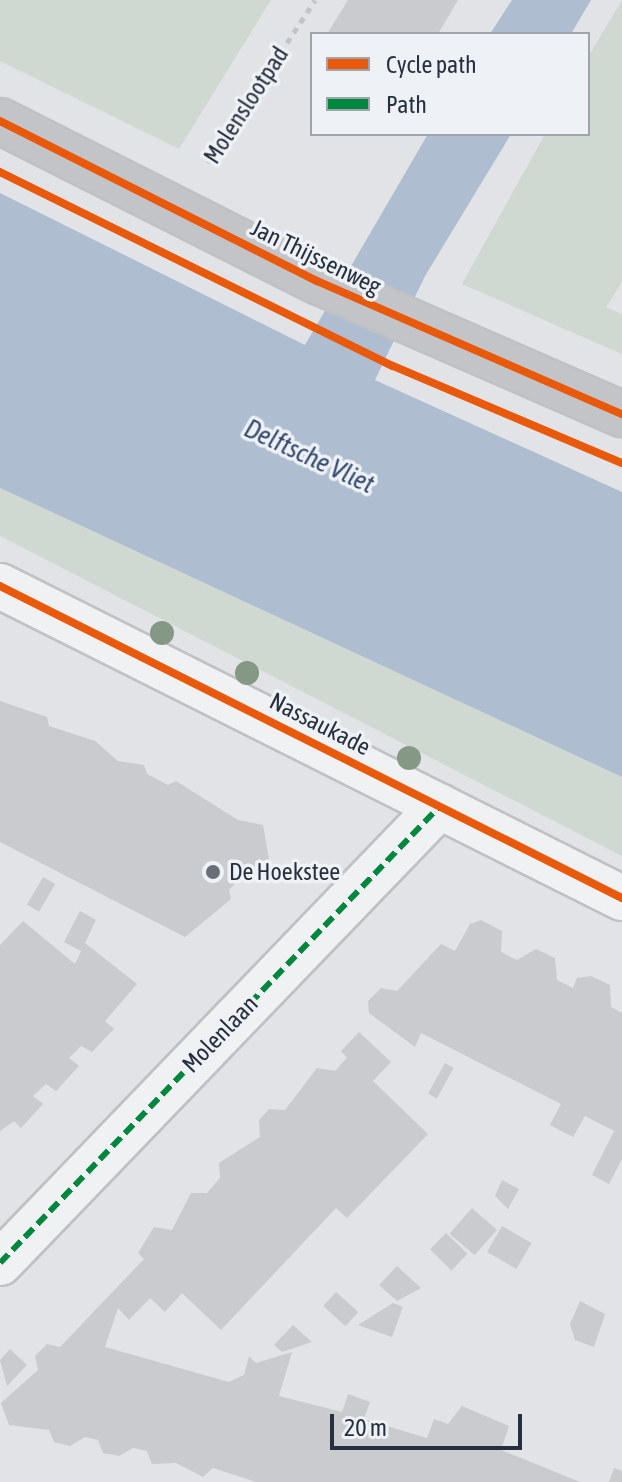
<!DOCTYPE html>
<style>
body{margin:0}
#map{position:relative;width:622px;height:1482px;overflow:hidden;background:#e1e3e6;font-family:"Asap Condensed",sans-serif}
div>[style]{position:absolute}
.green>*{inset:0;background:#d0d9d1}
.water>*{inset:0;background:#afbdd0}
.building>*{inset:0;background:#c9cbce;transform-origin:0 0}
.path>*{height:5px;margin-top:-2.5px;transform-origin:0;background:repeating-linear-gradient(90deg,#c2c4c9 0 6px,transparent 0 12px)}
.roads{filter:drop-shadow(2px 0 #bfc1c4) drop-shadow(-2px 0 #bfc1c4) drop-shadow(0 2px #bfc1c4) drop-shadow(0 -2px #bfc1c4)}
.street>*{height:44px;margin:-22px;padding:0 22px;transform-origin:22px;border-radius:22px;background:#f0f1f2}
.secondary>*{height:44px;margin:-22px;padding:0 22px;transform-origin:22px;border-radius:22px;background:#c2c4c8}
.quiet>*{height:6px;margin-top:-3px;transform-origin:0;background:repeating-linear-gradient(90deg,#00873e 0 12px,transparent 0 18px)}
.cycleway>*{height:8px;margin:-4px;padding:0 4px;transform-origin:4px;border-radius:4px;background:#e8590c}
.trees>*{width:24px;height:24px;margin:-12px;border-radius:50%;background:#859785}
.dots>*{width:22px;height:22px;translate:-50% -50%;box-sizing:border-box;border:4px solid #eef1f5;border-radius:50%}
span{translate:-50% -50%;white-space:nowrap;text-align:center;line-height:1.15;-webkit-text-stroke:7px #eef1f5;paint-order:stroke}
.street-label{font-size:24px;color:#282f3e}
.poi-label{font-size:24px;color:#282f3e}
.left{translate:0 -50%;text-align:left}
.water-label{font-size:26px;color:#344b71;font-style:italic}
.legend{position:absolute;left:310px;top:32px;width:280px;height:104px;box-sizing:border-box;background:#eef1f5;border:2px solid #9fa3ac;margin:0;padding:10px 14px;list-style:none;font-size:24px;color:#282f3e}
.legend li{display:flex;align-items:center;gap:16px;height:40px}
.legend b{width:40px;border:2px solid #9fa3ac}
.scale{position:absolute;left:330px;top:1414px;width:192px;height:36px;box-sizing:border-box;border:4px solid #282f3e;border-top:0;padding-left:10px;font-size:24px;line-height:28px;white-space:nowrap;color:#282f3e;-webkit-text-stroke:6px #eef1f5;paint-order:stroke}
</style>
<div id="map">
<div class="green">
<div style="clip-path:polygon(0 0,271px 0,179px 149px,0 61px)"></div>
<div style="clip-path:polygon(622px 0,622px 282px,606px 307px,622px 314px,622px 354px,462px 284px,545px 134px,588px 134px,588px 57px)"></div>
<div style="clip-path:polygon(0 488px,622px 777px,622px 856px,0 536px)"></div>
</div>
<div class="water">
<div style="clip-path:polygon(512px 0,591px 0,571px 34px,490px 34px)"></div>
<div style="clip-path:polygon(428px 134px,511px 134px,425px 276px,375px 380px,622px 492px,622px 777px,0 488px,0 193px,305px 345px)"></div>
</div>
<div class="building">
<div style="clip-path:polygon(348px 0,458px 0,438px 34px,327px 34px)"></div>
<div style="clip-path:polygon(0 701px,47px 717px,49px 726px,95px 741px,118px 761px,144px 765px,147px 774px,168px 785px,176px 781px,238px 820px,263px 825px,269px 859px,247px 871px,229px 890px,231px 899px,185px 937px,0 842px)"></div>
<div style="left:43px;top:877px;width:14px;height:32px;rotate:30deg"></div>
<div style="clip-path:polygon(80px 911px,96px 920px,85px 943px,137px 984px,105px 1021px,114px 1029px,92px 1052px,81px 1046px,69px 1058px,79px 1066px,56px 1091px,46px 1084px,33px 1096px,43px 1104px,21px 1128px,14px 1121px,0 1131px,0 945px,23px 921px,75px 964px,81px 951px,64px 942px)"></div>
<div style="clip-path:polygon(481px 920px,502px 931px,501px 952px,517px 960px,536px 949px,555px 958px,557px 980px,573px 988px,577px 978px,591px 976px,610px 985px,611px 1007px,622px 1013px,622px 1159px,609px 1184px,592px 1175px,614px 1131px,585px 1116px,573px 1137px,550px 1125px,561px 1104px,421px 1033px,415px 1047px,369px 1013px,368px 1001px,381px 988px,397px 991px,441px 944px,455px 951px,470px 924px)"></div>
<div style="clip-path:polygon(359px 1032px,391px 1062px,373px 1081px,428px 1134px,347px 1218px,336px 1208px,221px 1330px,182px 1293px,165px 1312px,150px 1298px,129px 1320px,118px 1308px,105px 1347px,229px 1382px,244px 1375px,249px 1356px,256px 1363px,292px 1352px,279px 1396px,342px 1412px,348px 1394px,370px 1402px,364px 1419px,427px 1438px,434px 1419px,448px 1424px,462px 1406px,509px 1426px,501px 1450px,580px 1482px,256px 1482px,213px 1468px,203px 1477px,176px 1463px,152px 1464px,147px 1451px,133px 1448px,119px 1456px,103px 1453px,98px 1440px,85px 1437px,70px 1446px,54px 1442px,49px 1430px,9px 1425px,1px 1403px,38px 1370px,35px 1356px,47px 1344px,60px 1347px,144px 1259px,138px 1253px,154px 1227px,172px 1230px,191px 1193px,207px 1193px,220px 1178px,219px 1163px,260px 1137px,259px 1120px,269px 1109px,285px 1110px,317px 1068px,335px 1071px,347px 1058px,341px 1051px)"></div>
<div style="left:445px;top:1063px;width:10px;height:35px;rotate:29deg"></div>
<div style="clip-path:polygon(502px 1180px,519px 1189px,508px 1209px,495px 1196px)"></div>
<div style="left:472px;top:1208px;width:33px;height:34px;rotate:41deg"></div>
<div style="left:502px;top:1226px;width:34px;height:30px;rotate:30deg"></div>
<div style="left:446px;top:1233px;width:30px;height:23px;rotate:44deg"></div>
<div style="clip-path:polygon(397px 1266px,421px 1288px,397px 1301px,379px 1285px)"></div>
<div style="left:336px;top:1292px;width:30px;height:19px;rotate:42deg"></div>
<div style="clip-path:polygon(580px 1301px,605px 1314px,594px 1347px,575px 1340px,570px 1324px)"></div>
<div style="clip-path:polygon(393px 1303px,403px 1307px,392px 1337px,358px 1325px)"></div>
<div style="clip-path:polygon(293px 1325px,312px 1342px,282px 1352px,274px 1345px)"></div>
<div style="clip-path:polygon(10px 1349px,27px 1365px,7px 1386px,0 1360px)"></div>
<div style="clip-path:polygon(614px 1468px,622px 1471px,622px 1482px,609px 1482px)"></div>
</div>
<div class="path">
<div style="left:208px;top:163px;width:195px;rotate:-56.7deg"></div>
</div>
<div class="roads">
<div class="street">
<div style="left:0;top:586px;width:696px;rotate:26.64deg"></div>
<div style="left:0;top:1263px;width:634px;rotate:-46.09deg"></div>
</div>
<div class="secondary">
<div style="left:0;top:121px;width:355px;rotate:26.8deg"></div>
<div style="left:317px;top:281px;width:333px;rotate:23.6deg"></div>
</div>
</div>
<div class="quiet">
<div style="left:0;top:1263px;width:634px;rotate:-46.09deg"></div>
</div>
<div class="cycleway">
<div style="left:0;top:121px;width:355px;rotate:26.8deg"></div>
<div style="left:317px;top:281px;width:333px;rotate:23.6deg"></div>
<div style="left:0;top:172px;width:438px;rotate:26.3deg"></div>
<div style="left:393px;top:366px;width:249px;rotate:23deg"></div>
<div style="left:0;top:586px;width:696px;rotate:26.64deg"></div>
</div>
<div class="trees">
<div style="left:162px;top:633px"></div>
<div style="left:247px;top:673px"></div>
<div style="left:409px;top:758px"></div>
</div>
<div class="dots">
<div style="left:213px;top:872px;background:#696e79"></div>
</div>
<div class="street-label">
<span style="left:246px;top:105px;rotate:-57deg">Molenslootpad</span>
<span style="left:316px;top:257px;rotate:26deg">Jan Thijssenweg</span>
<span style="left:320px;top:724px;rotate:27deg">Nassaukade</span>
<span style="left:220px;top:1034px;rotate:-46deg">Molenlaan</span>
</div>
<div class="poi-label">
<span class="left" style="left:229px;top:872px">De Hoekstee</span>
</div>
<div class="water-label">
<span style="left:309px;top:457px;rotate:25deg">Delftsche Vliet</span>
</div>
<ul class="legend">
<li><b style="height:10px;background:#e8590c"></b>Cycle path</li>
<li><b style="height:10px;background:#00873e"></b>Path</li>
</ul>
<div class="scale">20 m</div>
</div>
